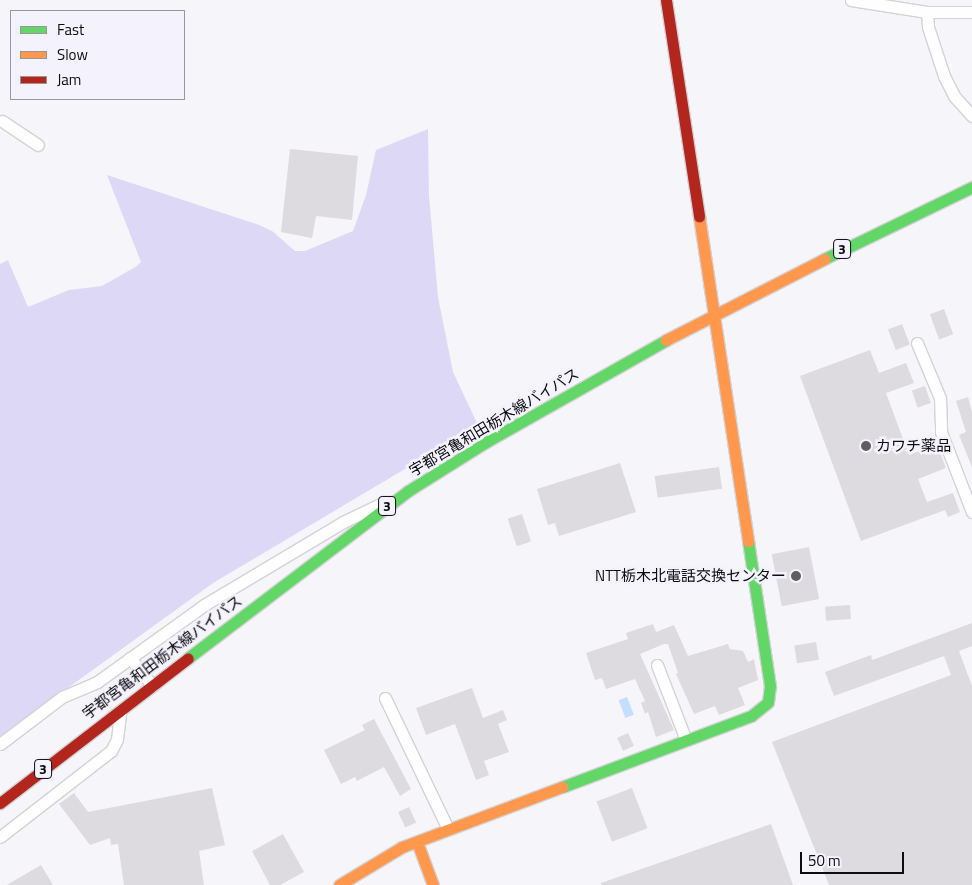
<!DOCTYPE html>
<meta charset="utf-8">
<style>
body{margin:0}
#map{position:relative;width:972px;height:885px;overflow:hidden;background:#f5f5fa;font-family:"Titillium Web","Noto Sans JP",sans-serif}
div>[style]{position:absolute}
.green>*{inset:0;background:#ded8f7}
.water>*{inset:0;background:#c6defe;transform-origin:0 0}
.building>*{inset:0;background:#dddbdf;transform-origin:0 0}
.roads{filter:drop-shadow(1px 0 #d3d2d6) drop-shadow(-1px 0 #d3d2d6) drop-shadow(0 1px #d3d2d6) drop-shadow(0 -1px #d3d2d6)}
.street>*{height:11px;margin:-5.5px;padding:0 5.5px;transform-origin:5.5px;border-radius:5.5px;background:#fefefe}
.fast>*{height:11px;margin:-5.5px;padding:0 5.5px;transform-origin:5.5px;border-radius:5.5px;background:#63d668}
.slow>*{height:11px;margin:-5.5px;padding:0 5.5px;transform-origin:5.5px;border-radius:5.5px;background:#ff974d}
.jam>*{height:11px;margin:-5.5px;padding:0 5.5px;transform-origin:5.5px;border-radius:5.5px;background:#b3261e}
.dots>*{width:14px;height:14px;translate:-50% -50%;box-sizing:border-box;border:2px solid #f4f2fd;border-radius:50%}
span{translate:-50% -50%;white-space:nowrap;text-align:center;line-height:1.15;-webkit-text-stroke:5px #f4f2fd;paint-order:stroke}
.shield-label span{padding:1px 4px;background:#f4f2fd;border:1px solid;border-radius:4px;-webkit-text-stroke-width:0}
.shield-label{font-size:14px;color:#0d0c0f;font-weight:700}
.street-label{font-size:15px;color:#0d0c0f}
.poi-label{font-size:15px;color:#0d0c0f}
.left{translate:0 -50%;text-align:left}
.right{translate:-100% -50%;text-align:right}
.legend{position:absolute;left:10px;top:10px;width:175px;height:90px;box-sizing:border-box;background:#f4f2fd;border:1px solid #98969e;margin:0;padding:6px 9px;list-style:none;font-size:15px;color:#0d0c0f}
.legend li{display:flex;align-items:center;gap:10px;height:25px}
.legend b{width:25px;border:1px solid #98969e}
.scale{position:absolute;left:800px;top:852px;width:104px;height:22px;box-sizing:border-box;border:2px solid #0d0c0f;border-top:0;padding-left:6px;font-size:15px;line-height:18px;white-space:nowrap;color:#0d0c0f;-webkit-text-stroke:4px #f4f2fd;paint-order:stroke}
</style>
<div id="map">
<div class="green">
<div style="clip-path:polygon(428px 129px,429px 196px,438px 297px,453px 372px,477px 423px,442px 447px,213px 583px,0 737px,0 264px,8px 260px,28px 307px,69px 290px,102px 286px,137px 266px,141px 262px,107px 175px,259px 225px,272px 231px,295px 251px,305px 251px,353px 231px,366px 195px,376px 150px)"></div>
</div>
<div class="water">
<div style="left:627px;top:697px;width:19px;height:9px;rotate:69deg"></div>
</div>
<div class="building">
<div style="clip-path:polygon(290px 149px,358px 156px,352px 220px,316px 216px,312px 238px,281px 232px)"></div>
<div style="left:944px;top:309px;width:27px;height:15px;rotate:70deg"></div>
<div style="left:902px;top:324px;width:22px;height:15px;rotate:69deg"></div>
<div style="clip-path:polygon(870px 350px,879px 373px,906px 363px,914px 383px,886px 393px,909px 455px,937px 444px,946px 468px,918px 479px,927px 502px,953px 493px,960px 512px,948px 517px,945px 510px,861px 541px,800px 376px)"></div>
<div style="left:925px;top:386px;width:18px;height:14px;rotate:71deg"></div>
<div style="clip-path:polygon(968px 397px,972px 412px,972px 467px,959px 435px,966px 432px,956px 401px)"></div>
<div style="clip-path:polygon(620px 463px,636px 512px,559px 536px,555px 523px,548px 525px,537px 489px)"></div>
<div style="left:719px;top:467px;width:22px;height:65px;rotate:82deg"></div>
<div style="left:522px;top:514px;width:29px;height:15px;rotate:72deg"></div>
<div style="left:809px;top:547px;width:53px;height:38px;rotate:79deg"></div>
<div style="left:850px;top:605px;width:14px;height:25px;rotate:86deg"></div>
<div style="clip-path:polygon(972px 623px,972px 646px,959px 651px,972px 686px,972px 885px,829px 885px,772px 742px,951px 675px,944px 656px,834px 696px,825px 672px,871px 655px,872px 660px)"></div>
<div style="clip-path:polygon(653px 624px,656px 632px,674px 625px,688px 656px,728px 644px,730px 649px,743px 651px,748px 662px,754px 659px,758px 680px,738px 688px,745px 705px,719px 715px,715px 706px,694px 714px,676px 674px,678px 673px,668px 644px,664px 644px,640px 654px,674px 730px,656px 737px,648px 712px,645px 714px,641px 703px,645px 701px,635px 679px,606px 689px,602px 678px,595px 680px,586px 653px,628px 639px,626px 633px)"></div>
<div style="left:816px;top:642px;width:18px;height:22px;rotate:81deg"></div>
<div style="clip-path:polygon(472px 688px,483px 718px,503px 710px,507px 720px,498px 724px,509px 752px,484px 761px,489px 775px,476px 780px,455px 724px,426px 735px,416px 708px)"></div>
<div style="clip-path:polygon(374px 719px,411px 789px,400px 796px,384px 767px,357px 781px,355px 777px,341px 784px,324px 750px,365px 730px,362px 725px)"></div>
<div style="left:628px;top:733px;width:14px;height:12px;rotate:65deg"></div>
<div style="clip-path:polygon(212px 788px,225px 845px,199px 851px,204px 885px,124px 885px,118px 844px,111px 845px,110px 838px,90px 845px,59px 804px,74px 793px,88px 812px)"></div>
<div style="left:632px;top:788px;width:43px;height:38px;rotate:69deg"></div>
<div style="left:409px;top:807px;width:17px;height:12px;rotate:65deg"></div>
<div style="clip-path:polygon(771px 824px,793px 885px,601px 885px,601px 883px)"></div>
<div style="clip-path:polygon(283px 834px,304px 872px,280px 885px,270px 885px,252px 851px)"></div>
<div style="clip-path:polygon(41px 865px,53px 885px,7px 885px)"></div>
</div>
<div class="roads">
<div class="street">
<div style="left:851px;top:0;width:77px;rotate:9deg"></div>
<div style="left:927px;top:12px;width:45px"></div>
<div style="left:927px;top:12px;width:15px;rotate:86deg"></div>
<div style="left:928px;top:27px;width:52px;rotate:71.9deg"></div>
<div style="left:944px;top:76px;width:22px;rotate:63deg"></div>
<div style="left:954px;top:96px;width:27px;rotate:48deg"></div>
<div style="left:2px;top:121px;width:43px;rotate:33.7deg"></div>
<div style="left:917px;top:343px;width:60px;rotate:67.3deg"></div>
<div style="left:940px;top:398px;width:34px;rotate:88deg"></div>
<div style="left:941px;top:432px;width:86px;rotate:68.8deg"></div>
<div style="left:130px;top:658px;width:36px;rotate:51deg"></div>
<div style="left:657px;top:665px;width:80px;rotate:68.9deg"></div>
<div style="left:385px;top:698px;width:145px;rotate:64.3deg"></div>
<div style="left:0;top:744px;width:78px;rotate:-37.2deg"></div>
<div style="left:62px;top:697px;width:38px;rotate:-23deg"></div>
<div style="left:97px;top:682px;width:132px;rotate:-35.7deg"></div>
<div style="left:204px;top:605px;width:162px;rotate:-30.8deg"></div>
<div style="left:343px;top:522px;width:41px;rotate:-25.9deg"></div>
<div style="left:0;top:837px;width:140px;rotate:-37.8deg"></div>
<div style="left:111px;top:751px;width:13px;rotate:-63deg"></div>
<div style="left:117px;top:739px;width:26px;rotate:-83deg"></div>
</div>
<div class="fast">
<div style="left:824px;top:259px;width:165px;rotate:-25.9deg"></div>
<div style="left:188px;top:658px;width:276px;rotate:-37.2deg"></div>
<div style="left:408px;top:491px;width:92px;rotate:-32.1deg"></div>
<div style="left:486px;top:442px;width:207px;rotate:-29.5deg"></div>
<div style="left:562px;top:787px;width:202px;rotate:-20.6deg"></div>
<div style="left:751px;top:716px;width:22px;rotate:-39deg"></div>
<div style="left:768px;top:702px;width:16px;rotate:-83deg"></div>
<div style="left:770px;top:686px;width:147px;rotate:-98.6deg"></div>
</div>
<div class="slow">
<div style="left:699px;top:216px;width:329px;rotate:81.4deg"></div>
<div style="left:666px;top:340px;width:178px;rotate:-27.1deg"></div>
<div style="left:417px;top:842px;width:46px;rotate:69.6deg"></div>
<div style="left:339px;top:885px;width:74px;rotate:-31.1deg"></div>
<div style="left:402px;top:847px;width:171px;rotate:-20.6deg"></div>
</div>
<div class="jam">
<div style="left:666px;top:0;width:219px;rotate:81.3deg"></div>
<div style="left:0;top:803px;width:237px;rotate:-37.6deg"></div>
</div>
</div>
<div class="dots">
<div style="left:866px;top:446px;background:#5e5e61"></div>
<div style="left:796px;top:576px;background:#5e5e61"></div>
</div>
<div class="shield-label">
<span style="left:842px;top:249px">3</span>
<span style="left:387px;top:506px">3</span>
<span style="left:43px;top:769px">3</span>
</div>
<div class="street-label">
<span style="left:494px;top:422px;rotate:-31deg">宇都宮亀和田栃木線バイパス</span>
<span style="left:162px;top:657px;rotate:-37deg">宇都宮亀和田栃木線バイパス</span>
</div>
<div class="poi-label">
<span class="left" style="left:876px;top:446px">カワチ薬品</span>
<span class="right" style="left:786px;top:576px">NTT栃木北電話交換センター</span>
</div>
<ul class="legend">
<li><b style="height:6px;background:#63d668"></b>Fast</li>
<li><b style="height:6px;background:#ff974d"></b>Slow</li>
<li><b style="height:6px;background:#b3261e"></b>Jam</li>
</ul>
<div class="scale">50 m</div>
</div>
